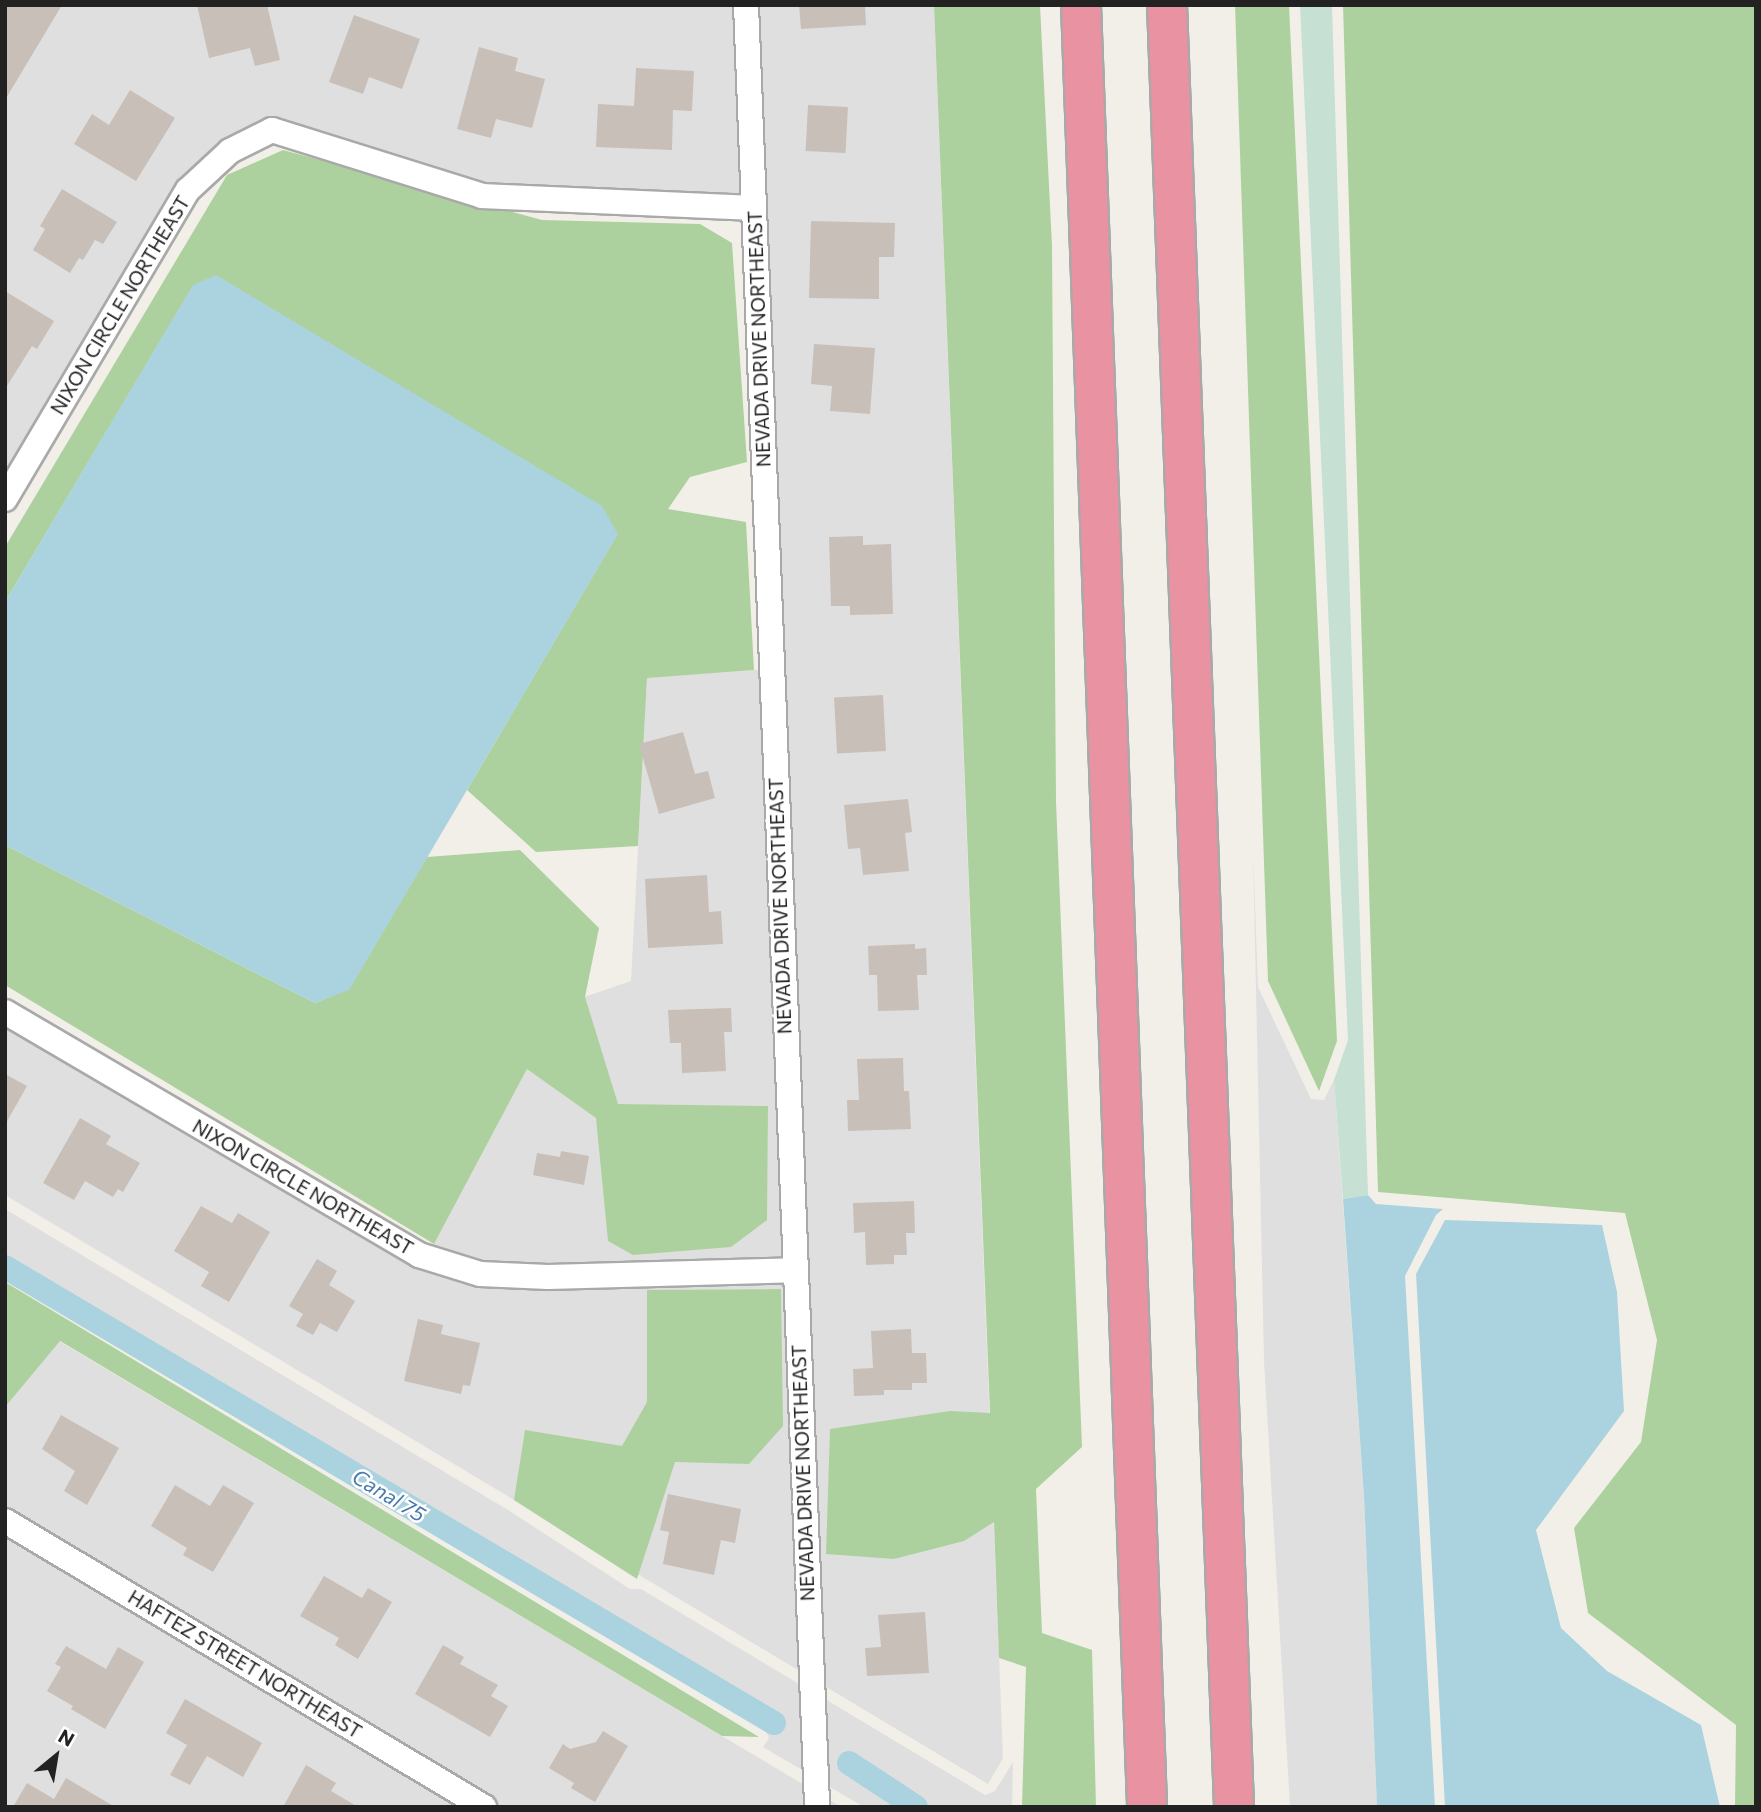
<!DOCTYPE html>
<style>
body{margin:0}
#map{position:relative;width:1761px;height:1812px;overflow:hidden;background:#f2efe9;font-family:Commissioner,sans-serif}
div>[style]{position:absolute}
.residential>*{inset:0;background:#e0dfdf}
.forest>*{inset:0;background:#add19e}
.wetland>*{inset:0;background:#c6e0d4}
.water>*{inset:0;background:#aad3df}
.canal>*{height:24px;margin:-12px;padding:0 12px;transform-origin:12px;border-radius:12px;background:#aad3df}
.building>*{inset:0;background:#c7bfb8;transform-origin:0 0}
.roads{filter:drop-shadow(2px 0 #a9a9a9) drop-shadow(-2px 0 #a9a9a9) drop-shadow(0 2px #a9a9a9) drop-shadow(0 -2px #a9a9a9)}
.street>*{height:24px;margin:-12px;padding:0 12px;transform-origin:12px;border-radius:12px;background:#fff}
.highway>*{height:38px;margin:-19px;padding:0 19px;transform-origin:19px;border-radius:19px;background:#e892a2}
span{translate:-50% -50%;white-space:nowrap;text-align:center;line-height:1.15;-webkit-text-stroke:5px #fff;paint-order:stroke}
.street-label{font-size:19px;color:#222}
.water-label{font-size:21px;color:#4a7aab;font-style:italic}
.frame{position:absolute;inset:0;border:7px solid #222;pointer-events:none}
.north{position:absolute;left:21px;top:1721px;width:70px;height:70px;-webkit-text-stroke:5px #fff;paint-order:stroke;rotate:30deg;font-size:19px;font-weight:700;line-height:28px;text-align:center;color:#222}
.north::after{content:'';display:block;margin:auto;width:24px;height:32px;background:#222;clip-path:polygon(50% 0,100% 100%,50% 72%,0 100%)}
</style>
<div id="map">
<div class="residential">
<div style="clip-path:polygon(5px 5px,934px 5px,1003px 1758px,988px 1784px,5px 1195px,5px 1012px,418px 1255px,434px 1244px,561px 1005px,631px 981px,647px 677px,771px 669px,754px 209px,482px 196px,272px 130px,188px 190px,5px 499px)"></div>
<div style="clip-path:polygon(1253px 850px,1258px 987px,1311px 1099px,1324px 1100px,1334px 1080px,1364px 1496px,1377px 1807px,1290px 1807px,1264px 1361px)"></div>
<div style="clip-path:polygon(5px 1209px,508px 1510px,630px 1589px,641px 1589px,799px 1684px,802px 1770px,763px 1747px,769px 1738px,764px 1727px,5px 1269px)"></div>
<div style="clip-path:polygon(5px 1309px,722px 1736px,841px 1807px,5px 1807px)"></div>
<div style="clip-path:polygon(825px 1699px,985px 1795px,995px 1791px,1013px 1762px,1012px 1807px,864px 1807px,828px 1786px)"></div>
</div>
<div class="forest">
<div style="clip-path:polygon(934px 5px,1040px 5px,1052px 246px,1056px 801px,1082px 1447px,1036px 1489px,1042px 1633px,1092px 1650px,1096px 1807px,1022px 1807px,1026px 1667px,999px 1658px,994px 1522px,964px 1541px,894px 1559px,826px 1554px,830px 1429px,950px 1411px,990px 1413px)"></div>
<div style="clip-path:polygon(1235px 5px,1289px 5px,1337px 1041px,1319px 1091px,1268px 981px)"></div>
<div style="clip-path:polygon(1343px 5px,1756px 5px,1756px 1807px,1735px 1807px,1736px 1725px,1588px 1613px,1574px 1528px,1641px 1442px,1657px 1340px,1625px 1213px,1378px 1192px)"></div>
<div style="clip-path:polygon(283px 150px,542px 220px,700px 224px,732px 243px,747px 462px,690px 477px,668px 509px,746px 522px,754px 670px,647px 678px,638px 846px,536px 852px,467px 790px,617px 535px,193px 286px,5px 602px,5px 547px,227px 175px)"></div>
<div style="clip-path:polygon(5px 845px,315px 1003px,349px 989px,427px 857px,520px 850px,599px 928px,585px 997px,618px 1104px,768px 1106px,767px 1220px,731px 1247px,633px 1255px,608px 1241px,596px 1118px,527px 1069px,434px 1244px,5px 985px)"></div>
<div style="clip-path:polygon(5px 1282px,759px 1737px,722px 1736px,60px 1341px,5px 1407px)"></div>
<div style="clip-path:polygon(781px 1289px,783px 1426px,749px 1464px,675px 1462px,637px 1579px,514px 1500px,525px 1430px,622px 1446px,647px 1402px,647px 1290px)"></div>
</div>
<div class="wetland">
<div style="clip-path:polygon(1300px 5px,1332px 5px,1368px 1195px,1343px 1199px,1334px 1080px,1348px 1040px)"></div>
</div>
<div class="water">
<div style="clip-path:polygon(216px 275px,602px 506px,618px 534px,349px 990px,315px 1003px,5px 845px,5px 602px,193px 285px)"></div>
<div style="clip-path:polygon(1368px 1195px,1376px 1204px,1443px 1209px,1436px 1215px,1405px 1276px,1435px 1807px,1377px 1807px,1364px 1496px,1343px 1199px)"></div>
<div style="clip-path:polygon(1445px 1220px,1602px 1225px,1617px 1292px,1624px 1411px,1536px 1530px,1561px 1628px,1607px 1671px,1701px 1725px,1720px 1807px,1445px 1807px,1416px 1274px)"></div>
</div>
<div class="canal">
<div style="left:5px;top:1267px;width:894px;rotate:30.67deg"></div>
<div style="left:849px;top:1763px;width:80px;rotate:33.3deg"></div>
</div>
<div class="building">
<div style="clip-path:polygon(5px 5px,62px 5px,5px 100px)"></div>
<div style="clip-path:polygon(197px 5px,267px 5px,280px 60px,255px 66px,250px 48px,209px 58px)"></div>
<div style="clip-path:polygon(799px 5px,865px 5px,866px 25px,801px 29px)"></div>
<div style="clip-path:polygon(354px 15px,420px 39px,402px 89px,369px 77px,363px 94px,329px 82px)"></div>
<div style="clip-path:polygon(479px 47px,518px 58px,515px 71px,545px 79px,532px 128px,496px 119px,491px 138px,457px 129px)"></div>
<div style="clip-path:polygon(636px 68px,694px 71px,692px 111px,673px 110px,672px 150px,596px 147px,598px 104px,634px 106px)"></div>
<div style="clip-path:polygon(130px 90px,175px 118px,136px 181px,74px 144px,92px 114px,109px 125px)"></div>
<div style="left:808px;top:105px;width:40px;height:46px;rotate:3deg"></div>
<div style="clip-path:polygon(62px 189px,117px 222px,103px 244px,95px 240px,83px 260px,79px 258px,70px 273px,33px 250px,45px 229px,40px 226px)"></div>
<div style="clip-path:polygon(811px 221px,895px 223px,894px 257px,879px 257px,879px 299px,809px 298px)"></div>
<div style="clip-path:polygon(5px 291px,54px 321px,37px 349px,32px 346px,5px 389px)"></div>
<div style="clip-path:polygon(814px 344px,875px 348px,870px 414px,830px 411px,832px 386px,811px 384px)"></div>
<div style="clip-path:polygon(863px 536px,863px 545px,891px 544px,893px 614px,850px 615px,850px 606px,831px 606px,829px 537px)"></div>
<div style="left:883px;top:695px;width:56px;height:49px;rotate:87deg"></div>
<div style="clip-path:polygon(683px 732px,695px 774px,708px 771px,715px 798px,659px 814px,639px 744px)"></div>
<div style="clip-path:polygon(908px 799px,912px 832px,905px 833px,909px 871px,863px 875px,860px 848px,848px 849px,844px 805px)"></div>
<div style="clip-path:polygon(707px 875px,709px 912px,721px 911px,723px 944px,648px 948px,645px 879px)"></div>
<div style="clip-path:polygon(915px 944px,915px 949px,926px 948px,927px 975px,917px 975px,919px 1010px,878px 1011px,877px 975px,869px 975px,868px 946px)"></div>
<div style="clip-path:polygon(731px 1008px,732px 1032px,724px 1032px,726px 1071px,682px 1073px,681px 1043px,670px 1043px,668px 1010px)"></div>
<div style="clip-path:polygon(903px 1058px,904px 1091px,909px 1091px,911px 1129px,848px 1131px,847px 1100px,859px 1100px,857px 1059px)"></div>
<div style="clip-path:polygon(5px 1074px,27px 1086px,5px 1125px)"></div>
<div style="clip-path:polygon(80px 1118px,111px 1136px,106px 1144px,140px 1163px,123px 1192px,118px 1189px,113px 1197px,85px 1181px,74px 1200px,43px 1183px)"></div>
<div style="clip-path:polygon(561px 1151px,589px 1156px,584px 1185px,533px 1175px,537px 1153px,560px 1157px)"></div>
<div style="clip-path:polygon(914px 1201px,915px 1233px,906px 1233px,907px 1255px,894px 1255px,894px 1264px,866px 1265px,865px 1232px,854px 1233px,853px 1203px)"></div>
<div style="clip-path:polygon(201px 1206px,232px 1223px,238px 1213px,270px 1232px,229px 1302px,201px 1286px,209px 1272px,174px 1251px)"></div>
<div style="clip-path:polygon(317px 1259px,337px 1271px,329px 1285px,355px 1301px,337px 1332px,320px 1323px,313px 1335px,296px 1326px,303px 1314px,289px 1306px)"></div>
<div style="clip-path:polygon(418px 1319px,443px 1325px,441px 1334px,480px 1343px,470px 1386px,463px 1385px,461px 1394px,404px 1381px)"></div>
<div style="clip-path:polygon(911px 1329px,912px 1353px,926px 1353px,927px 1383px,912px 1383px,912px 1390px,884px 1390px,884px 1395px,854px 1396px,853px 1369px,873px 1368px,871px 1331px)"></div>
<div style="clip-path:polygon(61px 1415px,119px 1448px,87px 1505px,64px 1491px,75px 1471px,42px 1449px)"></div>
<div style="clip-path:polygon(175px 1485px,210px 1506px,223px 1485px,254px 1503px,213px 1572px,183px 1555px,187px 1548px,151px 1526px)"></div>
<div style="clip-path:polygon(668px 1494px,741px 1509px,735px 1543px,721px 1540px,714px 1575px,663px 1564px,669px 1532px,660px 1530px)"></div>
<div style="clip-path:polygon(324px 1576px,362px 1598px,368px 1588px,392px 1602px,358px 1659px,335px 1645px,339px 1638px,300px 1616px)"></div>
<div style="clip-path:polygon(925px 1612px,929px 1673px,867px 1676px,865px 1648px,881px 1647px,878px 1615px)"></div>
<div style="clip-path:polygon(443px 1645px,464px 1657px,460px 1664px,498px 1685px,491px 1696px,508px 1706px,490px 1737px,415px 1694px)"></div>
<div style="clip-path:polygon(66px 1646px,106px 1669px,118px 1647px,144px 1662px,105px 1729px,71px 1709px,73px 1706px,47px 1691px,61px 1667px,55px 1664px)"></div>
<div style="clip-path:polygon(185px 1699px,262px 1743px,243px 1777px,207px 1756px,190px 1785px,170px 1775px,187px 1745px,166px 1733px)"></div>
<div style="clip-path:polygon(603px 1731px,628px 1746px,595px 1802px,571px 1788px,574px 1783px,549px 1768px,563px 1744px,570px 1749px,596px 1742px)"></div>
<div style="clip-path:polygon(306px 1765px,336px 1783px,331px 1791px,358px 1807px,283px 1807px)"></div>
<div style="clip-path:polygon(66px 1778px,115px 1807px,13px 1807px,27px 1783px,54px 1799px)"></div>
</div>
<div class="roads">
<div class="street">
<div style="left:746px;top:5px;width:1803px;rotate:87.74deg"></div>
<div style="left:5px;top:499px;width:359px;rotate:-59.4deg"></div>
<div style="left:188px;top:190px;width:57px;rotate:-42.9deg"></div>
<div style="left:230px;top:151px;width:47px;rotate:-26.6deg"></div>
<div style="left:272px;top:130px;width:220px;rotate:17.4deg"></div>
<div style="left:482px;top:196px;width:272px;rotate:2.5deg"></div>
<div style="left:5px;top:1012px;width:480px;rotate:30.4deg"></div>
<div style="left:419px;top:1255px;width:64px;rotate:17.3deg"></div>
<div style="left:480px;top:1274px;width:68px;rotate:2.5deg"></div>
<div style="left:548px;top:1277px;width:246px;rotate:-1.6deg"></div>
<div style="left:5px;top:1521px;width:558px;rotate:30.84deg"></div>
</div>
<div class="highway">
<div style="left:1081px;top:5px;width:1803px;rotate:87.9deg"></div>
<div style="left:1167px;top:5px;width:1803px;rotate:87.87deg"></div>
</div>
</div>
<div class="street-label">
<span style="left:120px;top:305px;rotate:-59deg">NIXON CIRCLE NORTHEAST</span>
<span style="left:759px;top:339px;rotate:-92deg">NEVADA DRIVE NORTHEAST</span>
<span style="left:780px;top:906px;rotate:-92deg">NEVADA DRIVE NORTHEAST</span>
<span style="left:303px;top:1187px;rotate:30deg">NIXON CIRCLE NORTHEAST</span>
<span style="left:803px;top:1473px;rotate:-92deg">NEVADA DRIVE NORTHEAST</span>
<span style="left:245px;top:1664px;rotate:31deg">HAFTEZ STREET NORTHEAST</span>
</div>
<div class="water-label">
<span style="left:389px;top:1495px;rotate:31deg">Canal 75</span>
</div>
<div class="frame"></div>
<div class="north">N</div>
</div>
